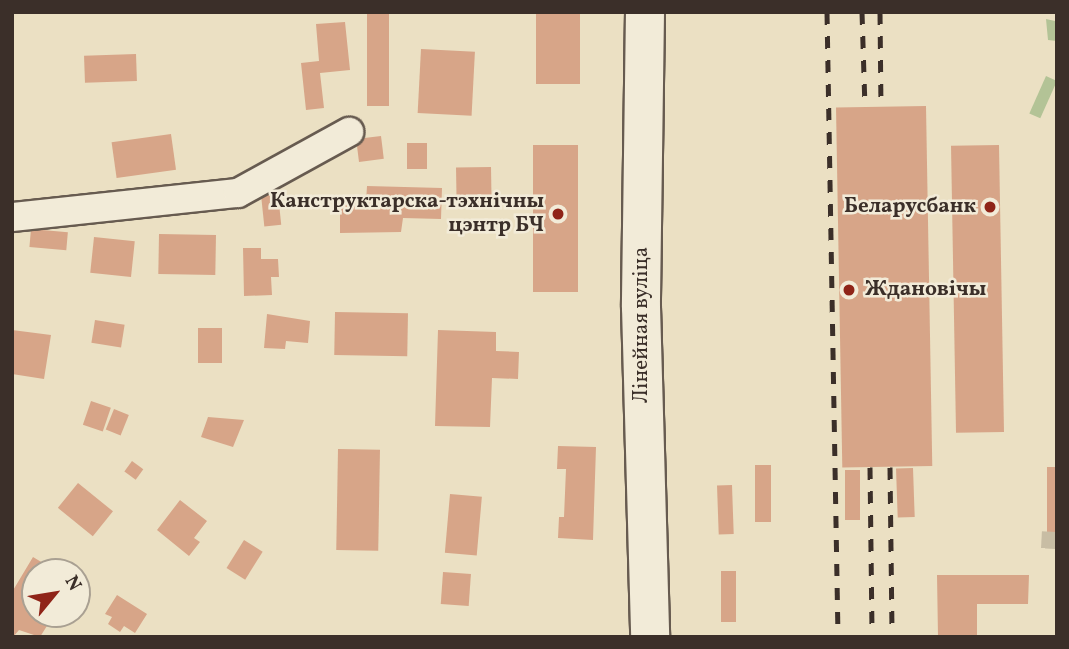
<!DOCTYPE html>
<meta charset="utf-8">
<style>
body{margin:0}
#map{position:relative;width:1069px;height:649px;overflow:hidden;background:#ebe0c3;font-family:Vollkorn,serif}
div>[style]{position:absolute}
.green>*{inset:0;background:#b3c396;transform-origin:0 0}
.building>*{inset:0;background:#d7a588;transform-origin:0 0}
.street-tunnel>*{height:28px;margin-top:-14px;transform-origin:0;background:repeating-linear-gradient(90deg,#c8bda4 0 28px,transparent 0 42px)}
.roads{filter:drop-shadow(2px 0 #675b50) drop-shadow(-2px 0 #675b50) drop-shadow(0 2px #675b50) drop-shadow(0 -2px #675b50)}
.street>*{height:28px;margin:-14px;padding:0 14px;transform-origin:14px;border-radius:14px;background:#f2ebd8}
.secondary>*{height:38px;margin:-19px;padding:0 19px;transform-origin:19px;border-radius:19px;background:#f2ebd8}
.rail>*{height:5px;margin-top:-2.5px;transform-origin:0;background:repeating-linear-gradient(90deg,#3b2f29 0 12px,transparent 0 24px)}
.dots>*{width:19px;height:19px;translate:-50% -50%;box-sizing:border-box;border:4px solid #f2ebd8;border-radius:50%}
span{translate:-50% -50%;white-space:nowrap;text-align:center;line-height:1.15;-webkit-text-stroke:5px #f2ebd8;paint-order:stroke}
.poi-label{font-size:21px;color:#3b2f29;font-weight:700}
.right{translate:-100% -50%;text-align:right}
.left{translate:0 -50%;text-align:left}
.street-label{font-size:21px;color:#3b2f29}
.frame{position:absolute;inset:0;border:14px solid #3b2f29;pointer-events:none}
.north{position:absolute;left:21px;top:558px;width:70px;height:70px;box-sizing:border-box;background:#f2ebd8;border:2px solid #a9a092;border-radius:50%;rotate:60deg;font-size:19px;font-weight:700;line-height:28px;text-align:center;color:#3b2f29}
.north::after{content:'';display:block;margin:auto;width:24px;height:32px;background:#8f2418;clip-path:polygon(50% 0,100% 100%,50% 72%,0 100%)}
</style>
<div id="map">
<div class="green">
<div style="clip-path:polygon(1057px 12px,1057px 41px,1048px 40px,1046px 19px,1055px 21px)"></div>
<div style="left:1046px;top:76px;width:12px;height:41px;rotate:24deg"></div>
</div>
<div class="building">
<div style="left:367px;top:12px;width:22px;height:94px"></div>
<div style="left:536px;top:12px;width:44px;height:72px"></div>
<div style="clip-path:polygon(345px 22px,350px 70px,320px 73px,324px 108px,306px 110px,301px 63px,319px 61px,316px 24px)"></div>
<div style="left:421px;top:49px;width:54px;height:64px;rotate:3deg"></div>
<div style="left:136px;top:54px;width:27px;height:52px;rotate:88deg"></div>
<div style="left:926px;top:106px;width:360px;height:90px;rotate:89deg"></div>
<div style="left:171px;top:134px;width:36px;height:60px;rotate:82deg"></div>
<div style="left:381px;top:136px;width:23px;height:25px;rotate:83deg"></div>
<div style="left:407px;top:143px;width:20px;height:26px"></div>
<div style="left:533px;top:145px;width:45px;height:147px"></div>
<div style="left:999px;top:145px;width:287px;height:48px;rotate:89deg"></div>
<div style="left:491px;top:167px;width:41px;height:35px;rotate:89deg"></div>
<div style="clip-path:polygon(367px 186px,442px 188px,441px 219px,403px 218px,401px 232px,340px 233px,340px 202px,366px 202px)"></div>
<div style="left:278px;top:194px;width:31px;height:17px;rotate:84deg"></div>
<div style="left:31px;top:229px;width:37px;height:18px;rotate:5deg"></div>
<div style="left:159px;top:234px;width:57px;height:40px;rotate:1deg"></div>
<div style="left:94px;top:237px;width:41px;height:36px;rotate:6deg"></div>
<div style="clip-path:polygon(243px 248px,261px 248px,261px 259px,278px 259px,279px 277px,271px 277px,272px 295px,244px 296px)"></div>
<div style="left:335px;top:312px;width:73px;height:43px;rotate:1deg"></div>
<div style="clip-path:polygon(267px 314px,310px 321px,308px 343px,286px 341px,285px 349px,264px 348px)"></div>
<div style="left:95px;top:320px;width:30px;height:23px;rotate:9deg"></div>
<div style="left:198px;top:328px;width:24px;height:35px"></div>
<div style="clip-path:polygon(12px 330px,51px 335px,44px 379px,12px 374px)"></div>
<div style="clip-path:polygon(438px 330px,496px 332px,496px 351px,519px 352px,518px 379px,492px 378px,490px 427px,435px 426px)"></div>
<div style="left:91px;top:401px;width:21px;height:25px;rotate:19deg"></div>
<div style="left:114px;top:409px;width:16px;height:22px;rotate:22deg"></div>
<div style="clip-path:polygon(208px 417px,244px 420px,233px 447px,201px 437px)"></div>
<div style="clip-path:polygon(558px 446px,596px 447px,593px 540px,558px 538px,559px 517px,564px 517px,566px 469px,557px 469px)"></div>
<div style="left:338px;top:449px;width:42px;height:101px;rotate:1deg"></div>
<div style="left:132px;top:461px;width:14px;height:13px;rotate:36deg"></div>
<div style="left:755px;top:465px;width:16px;height:57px"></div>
<div style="left:1057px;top:467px;width:65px;height:10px;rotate:90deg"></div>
<div style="left:913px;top:468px;width:49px;height:17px;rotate:88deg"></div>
<div style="left:845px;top:470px;width:15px;height:50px"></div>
<div style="left:78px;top:483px;width:45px;height:32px;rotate:39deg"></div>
<div style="left:732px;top:485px;width:49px;height:15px;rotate:88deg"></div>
<div style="left:450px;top:494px;width:32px;height:59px;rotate:5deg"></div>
<div style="clip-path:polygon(180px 500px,207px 521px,194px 538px,200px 542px,189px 556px,157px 530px)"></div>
<div style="left:244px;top:540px;width:22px;height:33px;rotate:32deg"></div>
<div style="clip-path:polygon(33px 557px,58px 572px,35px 572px,35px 608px,29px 609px,50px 621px,40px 637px,19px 630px,13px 637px,12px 592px)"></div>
<div style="left:721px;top:571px;width:15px;height:51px"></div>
<div style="left:443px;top:572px;width:28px;height:32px;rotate:4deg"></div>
<div style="clip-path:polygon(937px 575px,1029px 575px,1028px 604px,977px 604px,977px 637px,938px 637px)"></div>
<div style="clip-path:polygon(117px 595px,147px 614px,135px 633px,124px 626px,120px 632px,108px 624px,112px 617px,105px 614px)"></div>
</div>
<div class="street-tunnel">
<div style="left:1055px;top:549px;width:17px;rotate:-87deg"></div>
</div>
<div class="roads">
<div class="street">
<div style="left:12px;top:217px;width:227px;rotate:-6.1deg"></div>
<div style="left:238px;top:193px;width:127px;rotate:-28.8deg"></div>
</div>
<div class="secondary">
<div style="left:645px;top:12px;width:295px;rotate:90.8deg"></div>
<div style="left:641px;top:307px;width:330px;rotate:88.4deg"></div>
</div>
</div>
<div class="rail">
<div style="left:827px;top:12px;width:625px;rotate:88.99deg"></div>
<div style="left:862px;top:12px;width:95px;rotate:88.2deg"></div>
<div style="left:880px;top:12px;width:95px;rotate:89.4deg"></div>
<div style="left:870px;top:467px;width:170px;rotate:89.3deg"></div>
<div style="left:890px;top:467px;width:170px;rotate:89.3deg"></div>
</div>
<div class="dots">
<div style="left:990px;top:207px;background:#8f2418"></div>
<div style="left:558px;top:214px;background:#8f2418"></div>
<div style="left:849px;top:290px;background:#8f2418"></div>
</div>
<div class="poi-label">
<span class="right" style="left:544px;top:214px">Канструктарска-тэхнічны<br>цэнтр БЧ</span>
<span class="right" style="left:976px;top:207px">Беларусбанк</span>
<span class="left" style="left:865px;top:290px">Ждановічы</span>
</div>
<div class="street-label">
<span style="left:642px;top:325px;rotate:-90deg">Лінейная вуліца</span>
</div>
<div class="frame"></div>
<div class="north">N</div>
</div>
